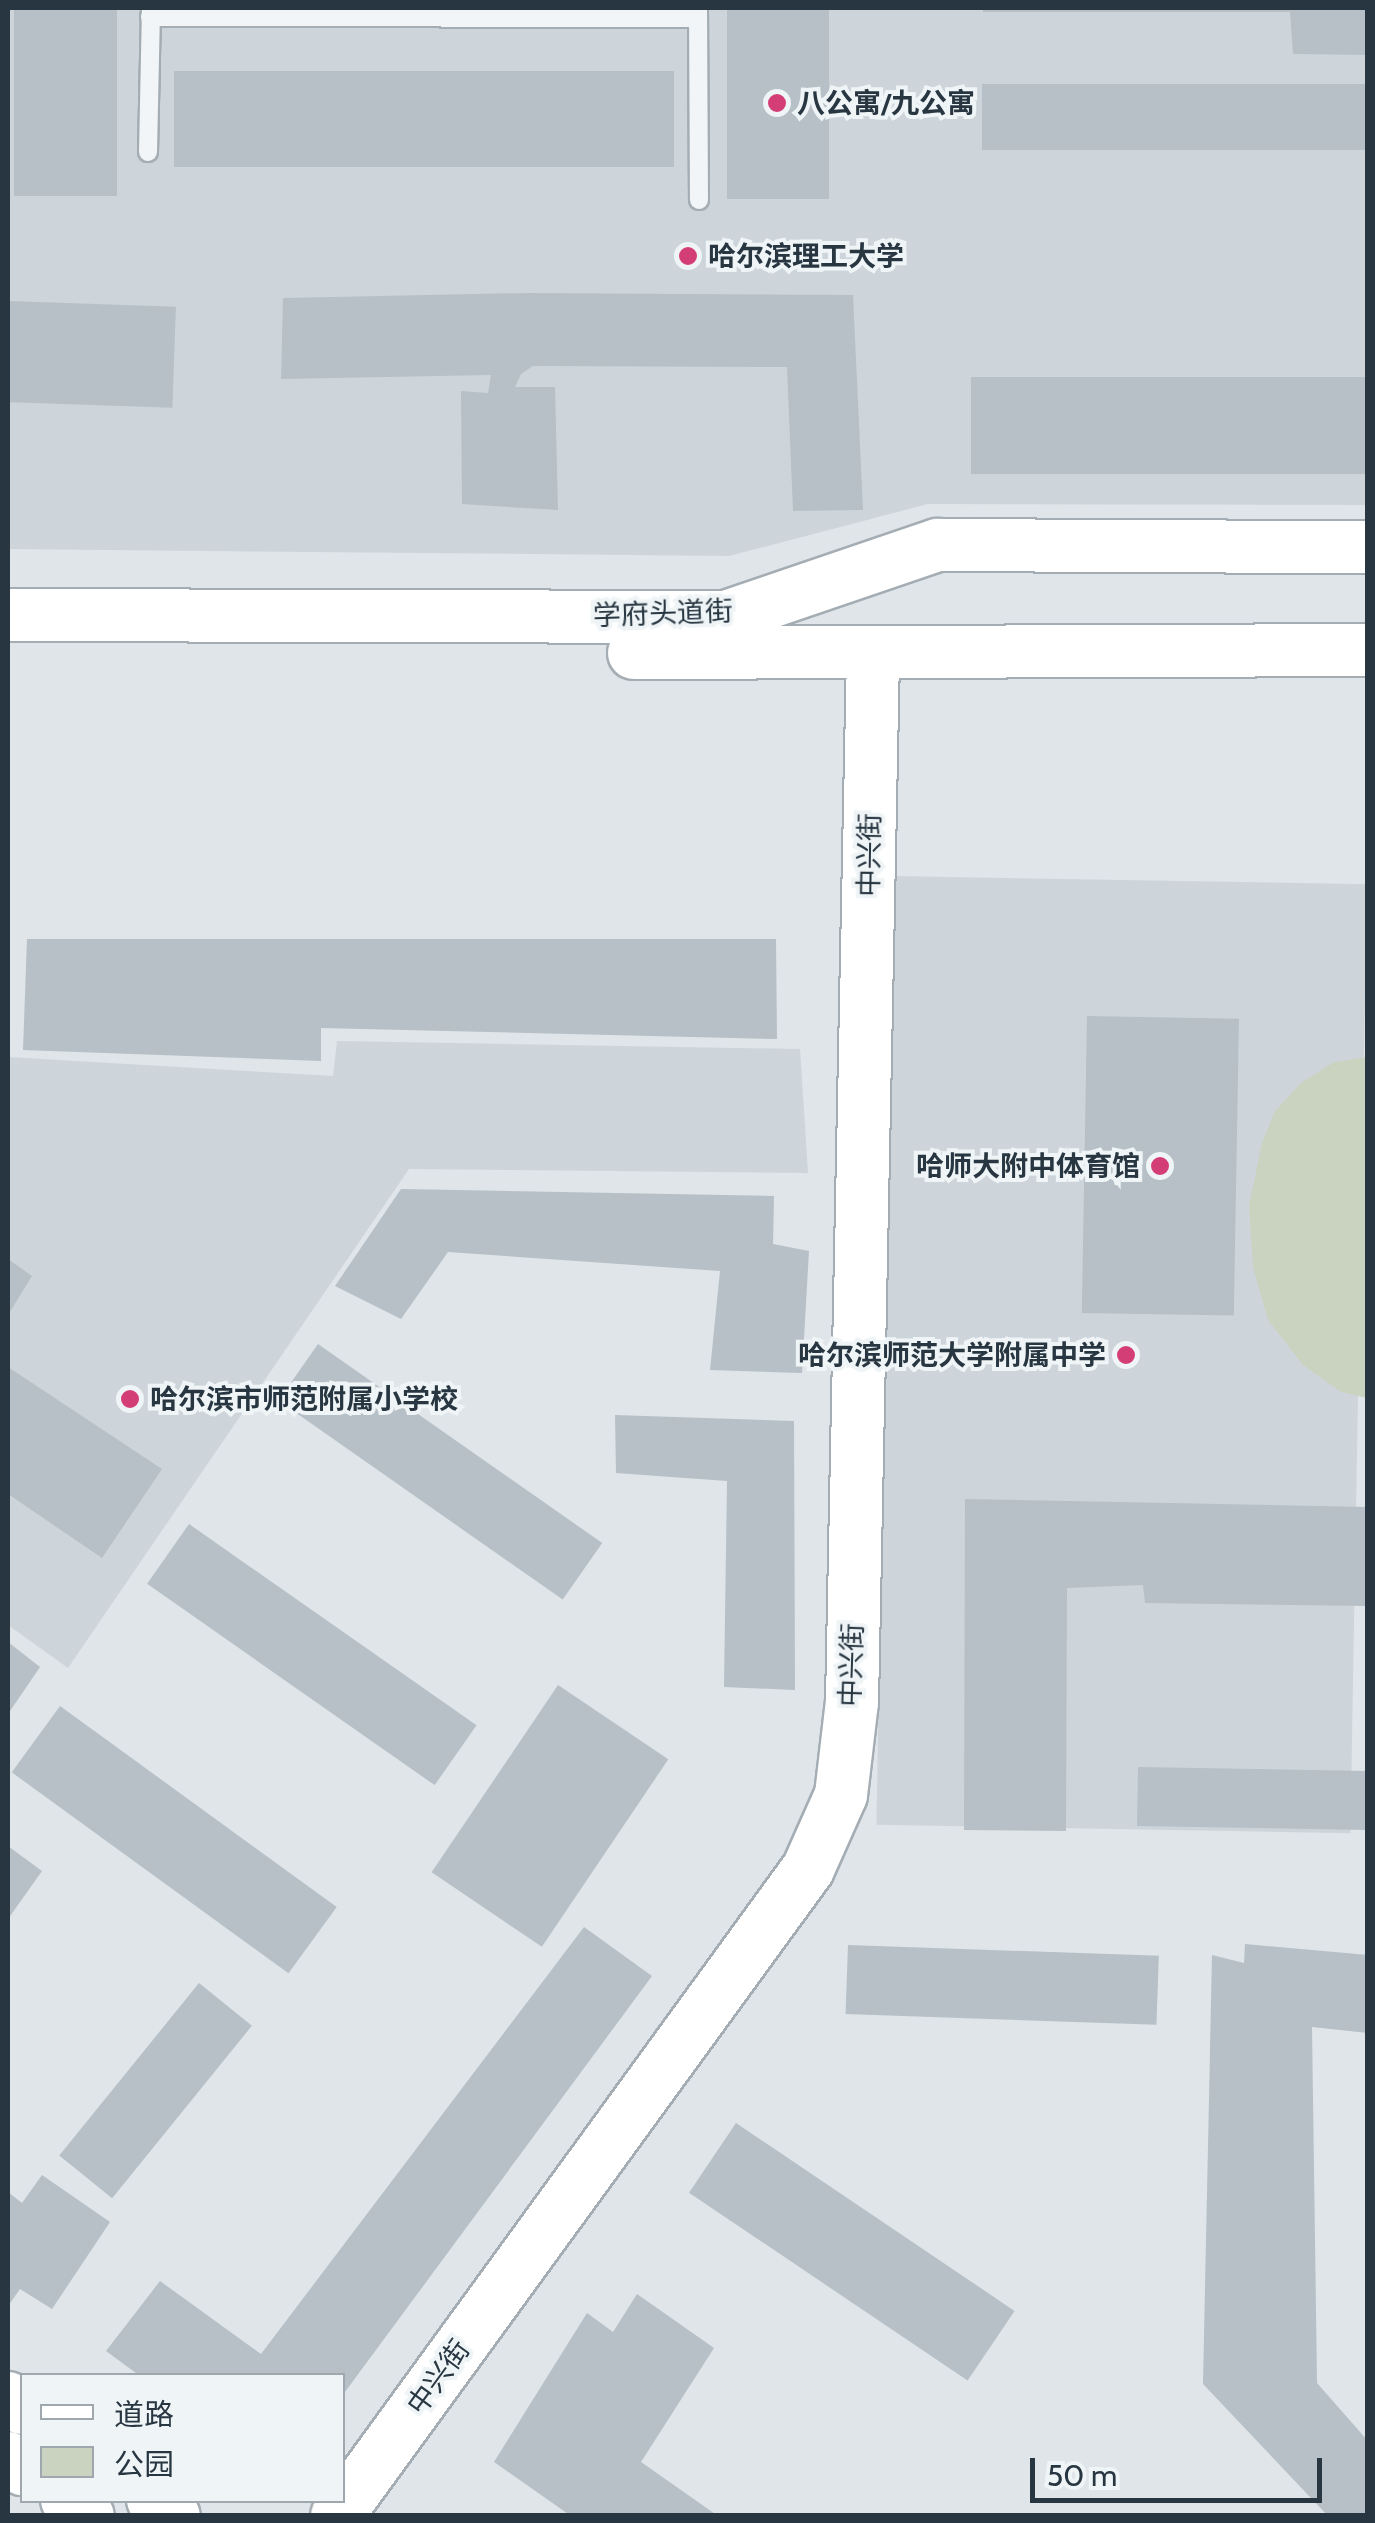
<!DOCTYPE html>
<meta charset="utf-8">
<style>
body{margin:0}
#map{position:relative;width:1375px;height:2523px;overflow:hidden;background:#dfe5e9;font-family:Cabin,"Noto Sans SC",sans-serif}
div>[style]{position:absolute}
.built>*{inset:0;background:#cdd5db;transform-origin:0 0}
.green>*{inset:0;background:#c9d3c0}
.building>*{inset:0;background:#b6c0c6;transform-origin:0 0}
.roads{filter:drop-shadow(2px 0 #a4adb3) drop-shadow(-2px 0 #a4adb3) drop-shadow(0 2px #a4adb3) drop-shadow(0 -2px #a4adb3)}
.lane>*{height:18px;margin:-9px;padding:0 9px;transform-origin:9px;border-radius:9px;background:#f2f5f7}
.secondary>*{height:52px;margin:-26px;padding:0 26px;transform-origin:26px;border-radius:26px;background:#fff}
.dots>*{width:28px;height:28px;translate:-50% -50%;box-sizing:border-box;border:5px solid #eff4f6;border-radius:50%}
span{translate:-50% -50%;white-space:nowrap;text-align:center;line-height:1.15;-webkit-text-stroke:8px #eff4f6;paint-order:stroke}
.poi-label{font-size:28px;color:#273641;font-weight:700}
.left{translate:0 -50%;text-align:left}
.right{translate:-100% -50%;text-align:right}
.street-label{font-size:28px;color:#273641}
.frame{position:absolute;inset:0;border:10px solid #273641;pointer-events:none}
.legend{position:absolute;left:20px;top:2373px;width:325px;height:130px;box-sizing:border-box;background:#eff4f6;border:2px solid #9fa8ae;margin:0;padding:12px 18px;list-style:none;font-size:30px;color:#273641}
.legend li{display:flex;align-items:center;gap:20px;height:50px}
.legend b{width:50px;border:2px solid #9fa8ae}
.scale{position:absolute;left:1030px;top:2458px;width:292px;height:45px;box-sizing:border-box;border:5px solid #273641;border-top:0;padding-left:12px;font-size:30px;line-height:35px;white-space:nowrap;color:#273641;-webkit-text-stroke:8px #eff4f6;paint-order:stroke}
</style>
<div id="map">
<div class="built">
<div style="clip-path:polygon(8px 8px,1367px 8px,1367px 505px,928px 504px,729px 556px,8px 549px)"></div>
<div style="left:893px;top:876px;width:474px;height:949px;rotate:1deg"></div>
<div style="clip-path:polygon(337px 1041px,800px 1049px,808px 1173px,409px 1169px,68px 1668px,8px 1625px,8px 1057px,333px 1076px)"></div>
</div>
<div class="green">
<div style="clip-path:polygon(1367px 1057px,1368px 1057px,1367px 1398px,1341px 1392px,1303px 1365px,1268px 1320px,1253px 1267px,1249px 1205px,1262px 1143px,1275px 1111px,1301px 1083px,1334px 1062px)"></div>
</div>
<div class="building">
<div style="left:14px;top:8px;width:103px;height:188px"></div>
<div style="left:727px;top:8px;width:102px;height:191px"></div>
<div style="clip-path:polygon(983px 8px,1368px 8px,1368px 55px,1293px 54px,1290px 12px,983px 12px)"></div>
<div style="left:174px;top:71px;width:500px;height:96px"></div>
<div style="left:982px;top:84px;width:386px;height:66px"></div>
<div style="clip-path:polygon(528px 293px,853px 295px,863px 510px,793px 511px,787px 367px,533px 366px,521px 374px,515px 387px,555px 387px,558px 510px,462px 504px,461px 391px,488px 393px,491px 375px,281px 379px,283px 298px)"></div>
<div style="left:8px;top:301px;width:168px;height:101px;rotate:2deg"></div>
<div style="left:1368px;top:377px;width:97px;height:397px;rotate:90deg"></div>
<div style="clip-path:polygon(27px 939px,776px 939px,777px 1039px,321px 1028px,321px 1061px,23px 1050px)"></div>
<div style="left:1087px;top:1016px;width:152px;height:297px;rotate:1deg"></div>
<div style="clip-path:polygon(401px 1189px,774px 1196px,773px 1244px,809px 1251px,802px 1373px,710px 1370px,720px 1271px,448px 1252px,401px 1319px,335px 1286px)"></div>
<div style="clip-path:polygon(8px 1259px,32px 1276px,8px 1315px)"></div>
<div style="left:318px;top:1344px;width:347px;height:69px;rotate:35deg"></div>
<div style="clip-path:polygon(8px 1367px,162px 1469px,102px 1558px,8px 1494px)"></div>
<div style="clip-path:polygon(615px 1415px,794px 1421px,795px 1690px,724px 1687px,727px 1481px,616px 1473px)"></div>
<div style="clip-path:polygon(965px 1499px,1368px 1507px,1368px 1606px,1145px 1603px,1143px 1585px,1067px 1588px,1066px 1831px,964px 1830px)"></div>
<div style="left:189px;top:1524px;width:351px;height:73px;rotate:35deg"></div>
<div style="clip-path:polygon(8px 1642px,40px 1667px,8px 1714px)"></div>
<div style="left:558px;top:1685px;width:133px;height:226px;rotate:34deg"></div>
<div style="left:60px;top:1706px;width:342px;height:82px;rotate:36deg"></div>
<div style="left:1138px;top:1767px;width:230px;height:59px;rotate:1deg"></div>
<div style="clip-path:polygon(8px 1846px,42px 1871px,8px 1919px)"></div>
<div style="clip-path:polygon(584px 1927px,652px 1976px,342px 2396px,342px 2376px,140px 2376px,106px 2351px,160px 2281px,261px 2354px)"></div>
<div style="clip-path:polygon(1245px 1944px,1368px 1955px,1368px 2033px,1312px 2027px,1317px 2383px,1368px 2441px,1368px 2516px,1328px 2516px,1203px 2384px,1212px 1955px,1244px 1963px)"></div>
<div style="left:848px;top:1945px;width:311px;height:69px;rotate:2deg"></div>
<div style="left:199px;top:1983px;width:68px;height:222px;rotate:39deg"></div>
<div style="left:736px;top:2123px;width:336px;height:84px;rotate:34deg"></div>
<div style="clip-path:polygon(42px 2175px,110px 2222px,52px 2309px,20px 2289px,8px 2306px,8px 2192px,22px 2203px)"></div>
<div style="clip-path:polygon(637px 2294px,714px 2348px,641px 2462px,718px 2516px,571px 2516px,494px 2462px,587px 2313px,613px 2332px)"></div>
</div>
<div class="roads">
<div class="lane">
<div style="left:698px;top:10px;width:190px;rotate:89.7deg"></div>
<div style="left:150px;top:17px;width:548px;rotate:0.1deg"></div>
<div style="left:148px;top:152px;width:144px;rotate:-88.8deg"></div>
</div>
<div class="secondary">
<div style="left:8px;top:615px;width:718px;rotate:0.16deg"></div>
<div style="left:726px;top:617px;width:224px;rotate:-18.8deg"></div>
<div style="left:938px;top:545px;width:430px;rotate:0.3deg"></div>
<div style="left:634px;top:653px;width:734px;rotate:-0.23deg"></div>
<div style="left:8px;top:2398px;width:17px;rotate:36deg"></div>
<div style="left:8px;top:2458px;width:18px;rotate:38deg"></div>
<div style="left:67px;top:2500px;width:26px;rotate:37deg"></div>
<div style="left:153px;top:2500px;width:26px;rotate:37deg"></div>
<div style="left:337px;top:2516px;width:800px;rotate:-53.95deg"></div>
<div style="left:808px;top:1869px;width:81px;rotate:-66deg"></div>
<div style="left:841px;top:1795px;width:94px;rotate:-83.3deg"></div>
<div style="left:852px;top:1702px;width:1048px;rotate:-88.85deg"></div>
</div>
</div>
<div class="dots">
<div style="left:777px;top:103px;background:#d43e77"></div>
<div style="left:688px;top:256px;background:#d43e77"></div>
<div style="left:1160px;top:1166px;background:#d43e77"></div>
<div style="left:1126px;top:1355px;background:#d43e77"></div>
<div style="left:130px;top:1399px;background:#d43e77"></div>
</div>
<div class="poi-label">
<span class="left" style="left:797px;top:103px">八公寓/九公寓</span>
<span class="left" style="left:708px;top:256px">哈尔滨理工大学</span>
<span class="right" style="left:1140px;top:1166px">哈师大附中体育馆</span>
<span class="right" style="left:1106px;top:1355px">哈尔滨师范大学附属中学</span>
<span class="left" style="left:150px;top:1399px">哈尔滨市师范附属小学校</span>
</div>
<div class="street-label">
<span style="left:663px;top:613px;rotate:-2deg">学府头道街</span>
<span style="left:869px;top:855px;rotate:-89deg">中兴街</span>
<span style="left:851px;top:1665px;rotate:-88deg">中兴街</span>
<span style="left:438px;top:2377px;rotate:-54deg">中兴街</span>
</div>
<div class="frame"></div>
<ul class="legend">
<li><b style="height:12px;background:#fff"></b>道路</li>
<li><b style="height:28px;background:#c9d3c0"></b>公园</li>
</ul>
<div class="scale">50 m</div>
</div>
